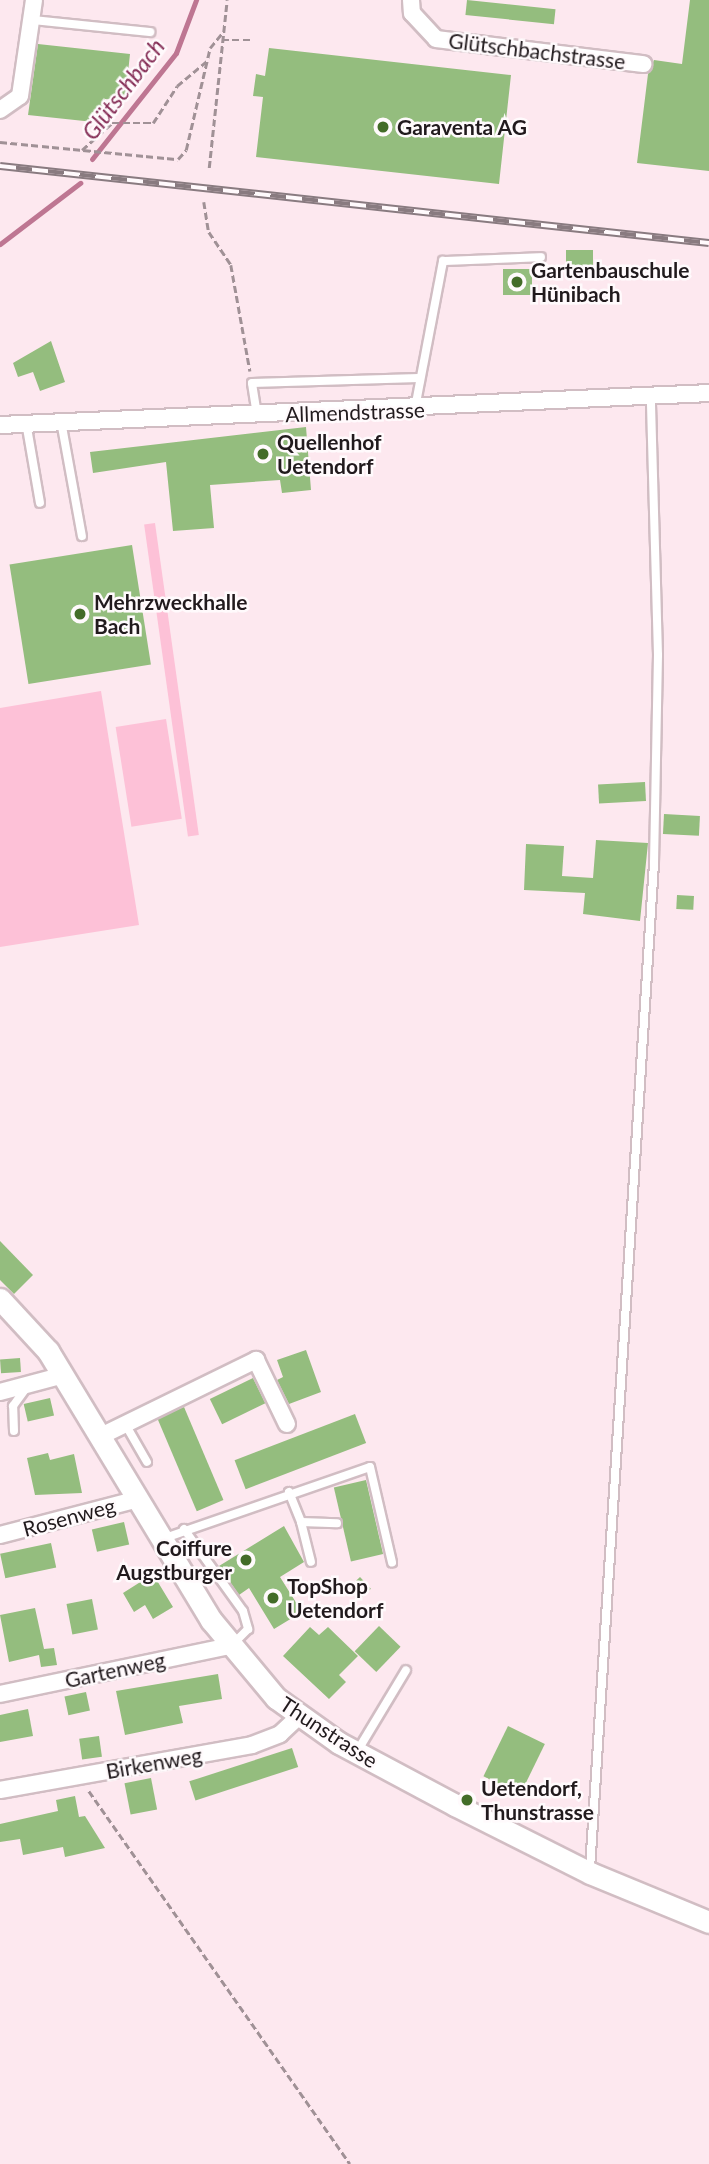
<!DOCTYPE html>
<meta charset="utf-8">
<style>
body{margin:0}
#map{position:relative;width:709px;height:2164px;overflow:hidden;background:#fde8ef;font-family:Lato,sans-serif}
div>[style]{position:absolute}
.green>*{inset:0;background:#fdc1d7;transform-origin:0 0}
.stream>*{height:5px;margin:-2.5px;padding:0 2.5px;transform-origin:2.5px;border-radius:2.5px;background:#be7692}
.building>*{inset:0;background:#94bd7e;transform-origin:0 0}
.path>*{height:2.5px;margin-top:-1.25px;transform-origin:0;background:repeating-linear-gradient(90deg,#a09196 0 7px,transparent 0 10.5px)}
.roads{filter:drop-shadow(2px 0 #d1bdc3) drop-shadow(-2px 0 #d1bdc3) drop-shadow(0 2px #d1bdc3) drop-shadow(0 -2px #d1bdc3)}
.lane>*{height:8px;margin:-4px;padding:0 4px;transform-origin:4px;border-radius:4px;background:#fff}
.street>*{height:16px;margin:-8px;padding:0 8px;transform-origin:8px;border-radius:8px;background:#fff}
.secondary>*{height:21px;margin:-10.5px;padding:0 10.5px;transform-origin:10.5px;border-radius:10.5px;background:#fff}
.rail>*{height:8px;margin-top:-4px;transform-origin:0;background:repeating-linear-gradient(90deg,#fffafc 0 16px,#897b80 0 32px);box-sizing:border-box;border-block:2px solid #897b80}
.dots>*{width:19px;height:19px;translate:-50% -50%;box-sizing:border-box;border:4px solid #fffafc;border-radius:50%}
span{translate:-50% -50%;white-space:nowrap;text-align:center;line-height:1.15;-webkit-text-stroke:5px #fffafc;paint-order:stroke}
.street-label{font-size:21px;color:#211a1d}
.poi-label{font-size:21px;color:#211a1d;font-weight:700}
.left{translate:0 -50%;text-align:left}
.right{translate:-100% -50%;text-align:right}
.water-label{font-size:23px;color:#852d56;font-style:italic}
</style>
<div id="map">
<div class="green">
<div style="left:155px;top:523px;width:315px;height:11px;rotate:82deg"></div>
<div style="clip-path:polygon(101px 691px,139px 925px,0 947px,0 708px)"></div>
<div style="left:166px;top:719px;width:101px;height:51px;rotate:81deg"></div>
</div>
<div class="stream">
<div style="left:92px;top:159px;width:135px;rotate:-51.6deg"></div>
<div style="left:176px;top:53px;width:57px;rotate:-69.3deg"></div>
<div style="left:0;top:244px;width:101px;rotate:-37.3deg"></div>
</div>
<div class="building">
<div style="left:467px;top:0;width:89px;height:15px;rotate:6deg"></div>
<div style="clip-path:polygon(690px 0,709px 0,709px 171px,637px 163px,648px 74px,654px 60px,682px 64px)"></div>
<div style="clip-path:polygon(38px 44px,130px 54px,125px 101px,105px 99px,103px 123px,28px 115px)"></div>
<div style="clip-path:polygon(269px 48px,511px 75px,499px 184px,256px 157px,263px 97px,253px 96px,256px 74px,265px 76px)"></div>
<div style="left:566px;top:250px;width:27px;height:27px"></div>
<div style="left:503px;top:269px;width:29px;height:26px"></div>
<div style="clip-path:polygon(51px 341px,65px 382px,40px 391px,33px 372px,18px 377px,13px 363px)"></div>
<div style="clip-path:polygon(306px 427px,311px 490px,282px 493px,280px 480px,210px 485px,214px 528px,173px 531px,166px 462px,93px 473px,90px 452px)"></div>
<div style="left:132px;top:545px;width:121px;height:124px;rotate:81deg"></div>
<div style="left:645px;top:782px;width:19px;height:47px;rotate:87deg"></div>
<div style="left:664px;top:814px;width:36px;height:20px;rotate:3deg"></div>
<div style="clip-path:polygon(596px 840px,648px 843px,640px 921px,583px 914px,585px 893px,524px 890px,526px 844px,564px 846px,562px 876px,593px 878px)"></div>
<div style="left:677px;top:895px;width:17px;height:14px;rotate:3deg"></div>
<div style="clip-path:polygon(0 1241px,33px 1275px,14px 1294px,0 1280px)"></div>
<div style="clip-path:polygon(306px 1350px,321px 1392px,289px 1404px,277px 1380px,283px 1377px,277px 1360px)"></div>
<div style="left:20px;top:1358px;width:14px;height:20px;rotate:86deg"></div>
<div style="left:253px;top:1378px;width:28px;height:48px;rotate:64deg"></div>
<div style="left:50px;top:1398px;width:18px;height:27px;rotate:77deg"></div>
<div style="left:184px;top:1407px;width:101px;height:29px;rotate:67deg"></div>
<div style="left:355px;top:1414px;width:31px;height:129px;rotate:69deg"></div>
<div style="clip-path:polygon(48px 1453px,50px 1460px,74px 1454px,82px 1493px,35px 1495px,27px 1458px)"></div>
<div style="left:366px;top:1480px;width:76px;height:33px;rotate:77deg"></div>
<div style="left:124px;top:1522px;width:23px;height:33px;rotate:77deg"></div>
<div style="clip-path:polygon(284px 1526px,304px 1562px,280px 1577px,302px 1612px,274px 1629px,249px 1588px,239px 1595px,219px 1566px)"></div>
<div style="left:51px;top:1543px;width:25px;height:52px;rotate:78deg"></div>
<div style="clip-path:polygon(153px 1574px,173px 1607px,153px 1619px,145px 1605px,134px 1612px,123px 1593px)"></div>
<div style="left:360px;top:1577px;width:16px;height:16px;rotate:47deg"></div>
<div style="left:92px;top:1599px;width:31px;height:26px;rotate:79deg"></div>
<div style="clip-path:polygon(35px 1608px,44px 1649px,54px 1648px,57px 1665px,41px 1667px,39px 1655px,9px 1662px,0 1615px)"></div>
<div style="left:379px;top:1626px;width:30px;height:35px;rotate:44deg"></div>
<div style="clip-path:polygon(310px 1627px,319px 1635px,328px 1627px,358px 1656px,339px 1675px,346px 1682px,329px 1699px,283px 1656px)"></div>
<div style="clip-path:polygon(218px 1674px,222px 1699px,179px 1706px,183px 1723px,125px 1735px,116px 1691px)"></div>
<div style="left:86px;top:1692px;width:19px;height:22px;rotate:78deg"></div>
<div style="clip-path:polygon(28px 1709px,33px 1736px,0 1742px,0 1715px)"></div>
<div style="left:508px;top:1726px;width:41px;height:56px;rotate:26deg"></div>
<div style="left:99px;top:1736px;width:21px;height:20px;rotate:82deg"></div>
<div style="left:292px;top:1748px;width:20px;height:108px;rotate:72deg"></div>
<div style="left:151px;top:1778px;width:32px;height:27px;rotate:79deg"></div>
<div style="clip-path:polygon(75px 1796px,79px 1817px,85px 1816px,105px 1848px,65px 1857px,63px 1847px,23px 1855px,20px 1839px,0 1842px,0 1824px,58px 1811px,56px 1800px)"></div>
</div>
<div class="path">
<div style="left:222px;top:40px;width:29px"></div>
<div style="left:0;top:142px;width:179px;rotate:5.5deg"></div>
<div style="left:178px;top:159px;width:12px;rotate:-48deg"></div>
<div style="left:186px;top:150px;width:105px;rotate:-76.8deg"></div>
<div style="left:210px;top:48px;width:19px;rotate:-51deg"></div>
<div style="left:82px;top:150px;width:40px;rotate:-42deg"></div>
<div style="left:112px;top:123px;width:41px"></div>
<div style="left:153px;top:123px;width:44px;rotate:-57deg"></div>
<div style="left:177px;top:86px;width:39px;rotate:-40deg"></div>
<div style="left:209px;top:168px;width:169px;rotate:-83.9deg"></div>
<div style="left:204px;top:202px;width:30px;rotate:81deg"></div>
<div style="left:209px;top:232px;width:40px;rotate:56deg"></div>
<div style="left:231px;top:265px;width:108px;rotate:79.8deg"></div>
<div style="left:89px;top:1791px;width:455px;rotate:55deg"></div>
</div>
<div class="roads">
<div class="lane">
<div style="left:32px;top:20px;width:119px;rotate:5.8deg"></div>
<div style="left:415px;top:408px;width:150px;rotate:-79.2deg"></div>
<div style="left:443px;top:261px;width:98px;rotate:-2.3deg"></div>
<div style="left:257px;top:415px;width:32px;rotate:-99deg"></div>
<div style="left:252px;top:383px;width:167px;rotate:-1.7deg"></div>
<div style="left:61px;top:421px;width:117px;rotate:79.7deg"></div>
<div style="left:26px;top:422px;width:82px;rotate:80.2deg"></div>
<div style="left:124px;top:1422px;width:46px;rotate:60.1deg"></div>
<div style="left:14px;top:1431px;width:25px;rotate:-92deg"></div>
<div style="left:13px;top:1406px;width:24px;rotate:-54deg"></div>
<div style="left:289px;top:1492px;width:32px;rotate:68deg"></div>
<div style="left:301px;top:1522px;width:36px;rotate:2deg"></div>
<div style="left:301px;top:1522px;width:41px;rotate:76deg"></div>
<div style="left:184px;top:1529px;width:101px;rotate:54.3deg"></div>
<div style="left:243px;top:1611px;width:19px;rotate:74deg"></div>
<div style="left:248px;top:1629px;width:23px;rotate:135deg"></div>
<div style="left:162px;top:1539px;width:220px;rotate:-19.1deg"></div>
<div style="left:370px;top:1467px;width:98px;rotate:77deg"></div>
<div style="left:358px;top:1750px;width:93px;rotate:-59deg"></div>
<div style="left:590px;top:1869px;width:1008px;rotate:-86.36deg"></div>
<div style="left:654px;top:863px;width:208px;rotate:-88.9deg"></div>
<div style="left:658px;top:655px;width:258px;rotate:-91.6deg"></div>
</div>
<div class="street">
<div style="left:411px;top:0;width:13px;rotate:86deg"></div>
<div style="left:412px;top:13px;width:35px;rotate:47deg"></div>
<div style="left:436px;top:39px;width:209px;rotate:6.9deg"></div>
<div style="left:0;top:110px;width:24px;rotate:-35deg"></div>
<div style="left:20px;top:96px;width:97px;rotate:-81.7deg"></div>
<div style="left:0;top:425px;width:710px;rotate:-2.58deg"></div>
<div style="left:0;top:1392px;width:66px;rotate:-14.9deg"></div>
<div style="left:101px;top:1436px;width:173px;rotate:-26.1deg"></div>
<div style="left:256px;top:1360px;width:71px;rotate:64.2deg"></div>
<div style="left:0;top:1535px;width:143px;rotate:-14.6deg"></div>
<div style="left:0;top:1694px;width:234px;rotate:-11.8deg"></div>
<div style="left:0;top:1790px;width:256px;rotate:-10.1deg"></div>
<div style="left:252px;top:1745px;width:30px;rotate:-21deg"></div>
<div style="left:280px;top:1734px;width:26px;rotate:-43deg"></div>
</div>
<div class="secondary">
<div style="left:0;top:1299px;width:71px;rotate:47.3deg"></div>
<div style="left:48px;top:1351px;width:315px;rotate:58.8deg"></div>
<div style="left:211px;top:1620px;width:102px;rotate:50.2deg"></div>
<div style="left:276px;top:1698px;width:77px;rotate:35.5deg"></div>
<div style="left:339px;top:1743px;width:132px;rotate:28.1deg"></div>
<div style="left:455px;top:1805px;width:151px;rotate:26.7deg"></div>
<div style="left:590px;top:1873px;width:129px;rotate:22.4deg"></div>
</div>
</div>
<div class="rail">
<div style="left:0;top:166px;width:713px;rotate:6.2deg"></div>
</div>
<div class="dots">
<div style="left:383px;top:127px;background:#436c28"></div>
<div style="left:517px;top:282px;background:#436c28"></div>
<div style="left:263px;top:454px;background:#436c28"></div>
<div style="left:80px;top:614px;background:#436c28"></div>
<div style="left:246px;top:1560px;background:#436c28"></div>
<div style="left:273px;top:1598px;background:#436c28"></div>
<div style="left:467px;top:1800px;background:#436c28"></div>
</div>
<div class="street-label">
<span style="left:537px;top:51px;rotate:7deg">Glütschbachstrasse</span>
<span style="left:355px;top:412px;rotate:-2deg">Allmendstrasse</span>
<span style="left:69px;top:1517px;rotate:-15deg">Rosenweg</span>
<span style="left:115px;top:1670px;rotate:-12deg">Gartenweg</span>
<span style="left:329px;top:1732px;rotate:33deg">Thunstrasse</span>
<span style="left:154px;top:1763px;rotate:-10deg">Birkenweg</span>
</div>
<div class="poi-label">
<span class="left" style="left:397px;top:127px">Garaventa AG</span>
<span class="left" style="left:531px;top:282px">Gartenbauschule<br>Hünibach</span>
<span class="left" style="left:277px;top:454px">Quellenhof<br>Uetendorf</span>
<span class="left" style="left:94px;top:614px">Mehrzweckhalle<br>Bach</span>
<span class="right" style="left:232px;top:1560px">Coiffure<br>Augstburger</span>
<span class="left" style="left:287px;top:1598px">TopShop<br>Uetendorf</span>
<span class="left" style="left:481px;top:1800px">Uetendorf,<br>Thunstrasse</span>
</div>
<div class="water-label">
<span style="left:123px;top:89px;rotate:-53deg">Glütschbach</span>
</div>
</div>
